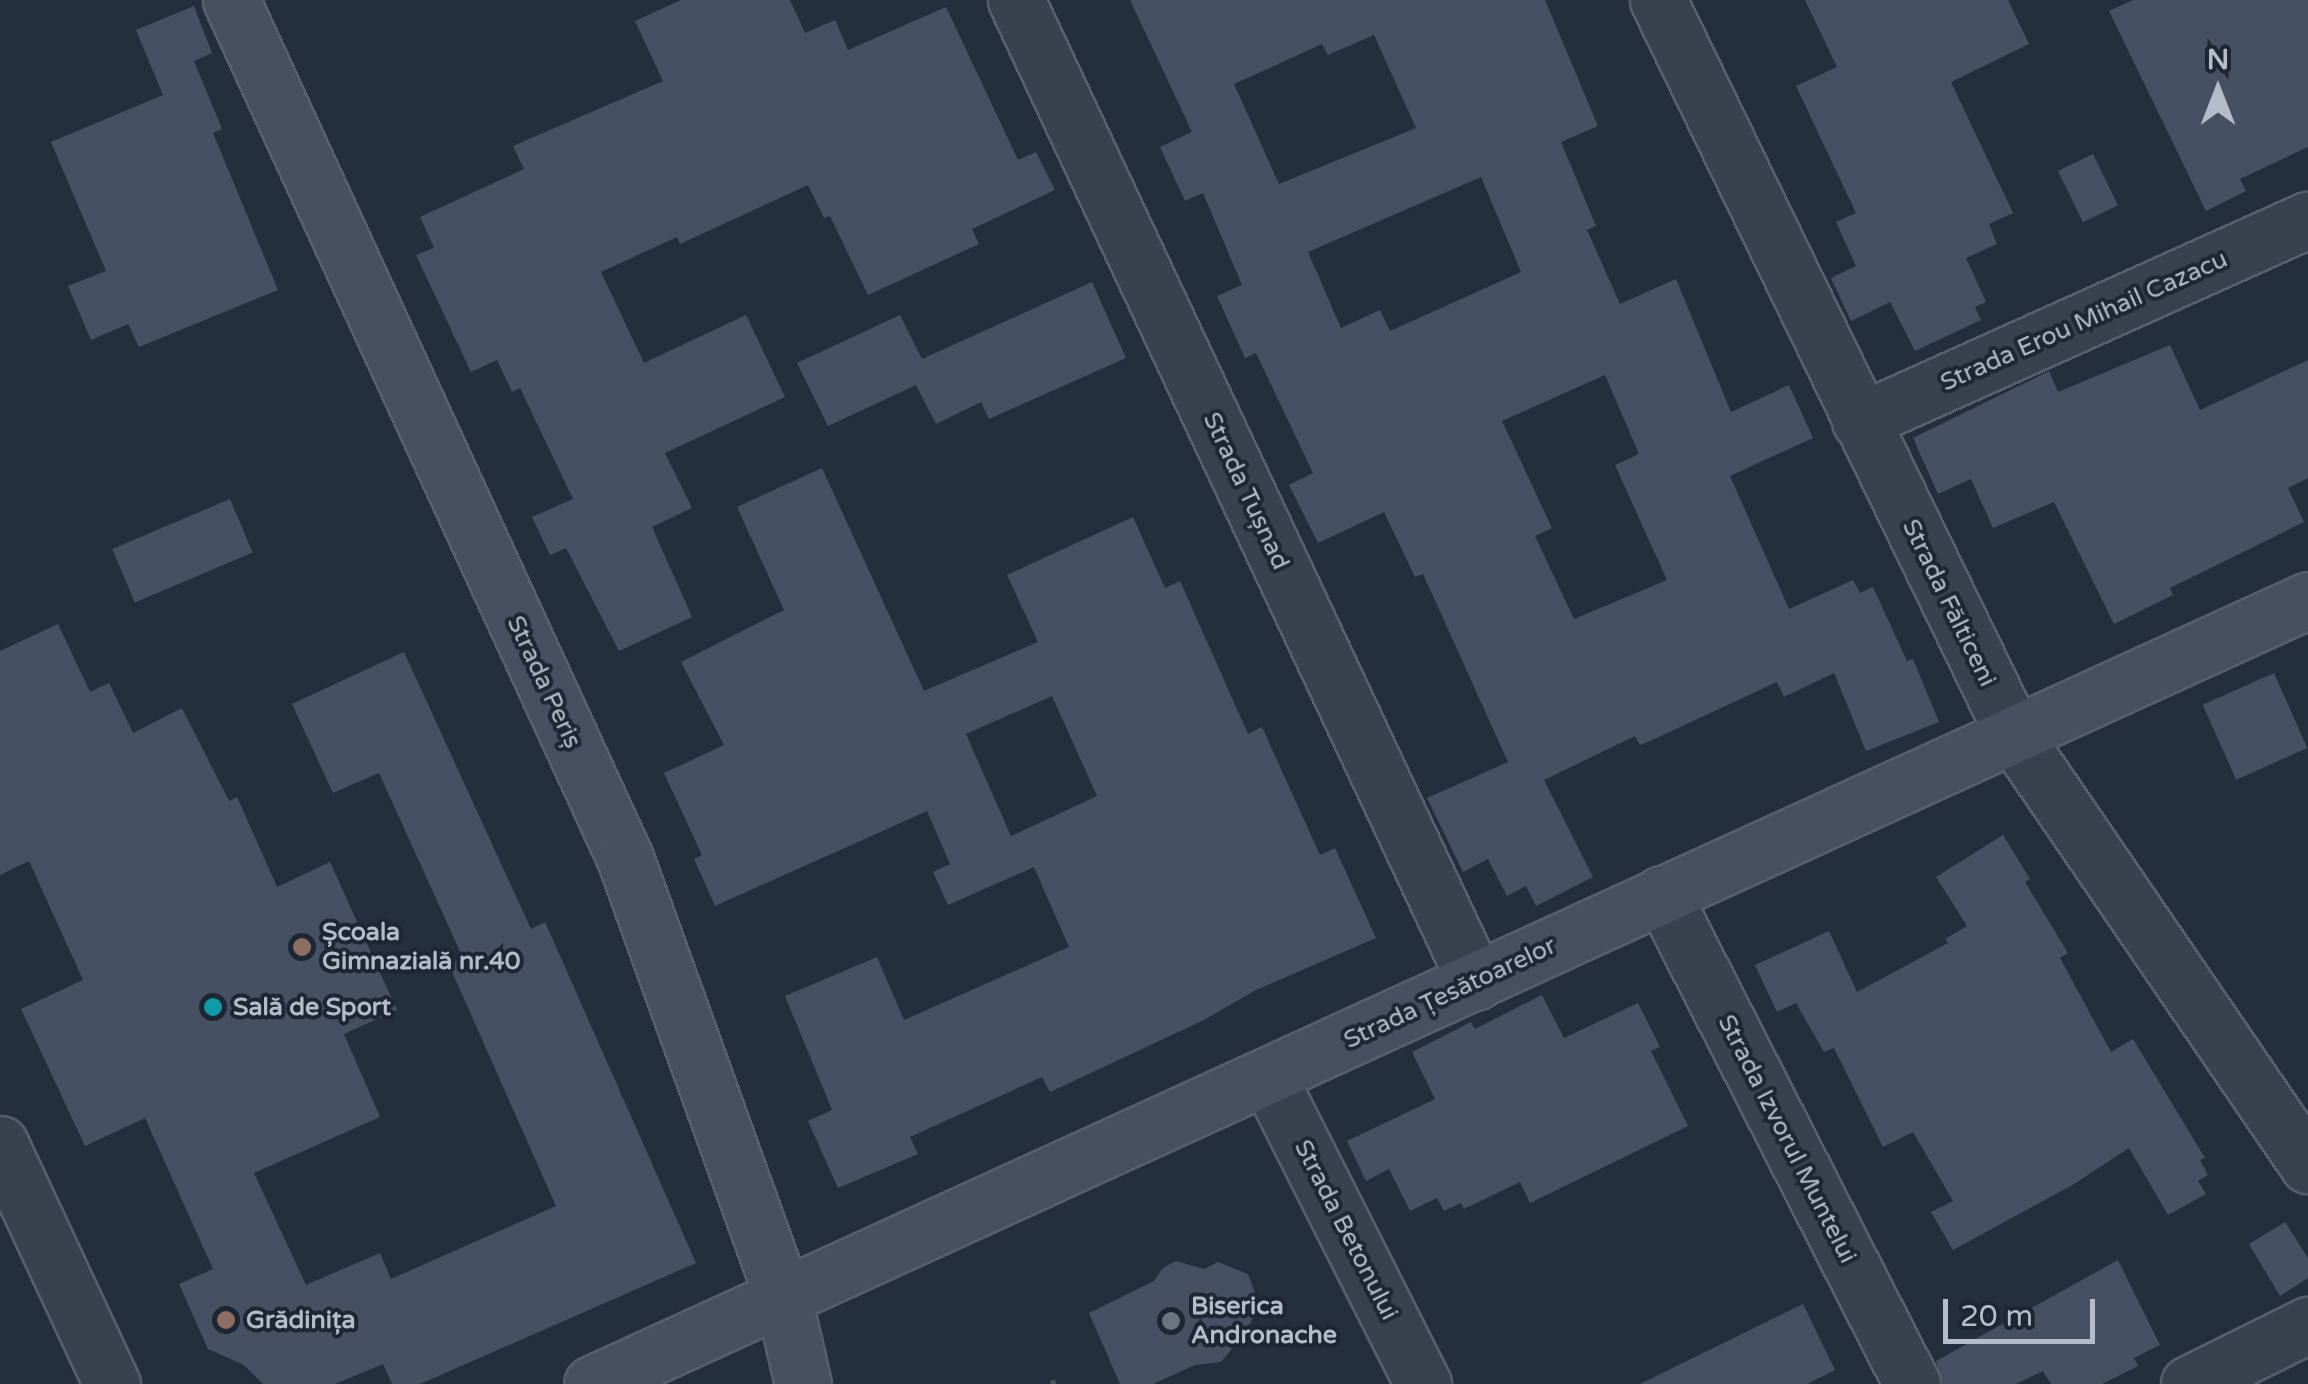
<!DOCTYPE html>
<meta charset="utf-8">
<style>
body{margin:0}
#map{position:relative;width:2308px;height:1384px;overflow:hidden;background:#242f3e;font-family:"Varela Round",sans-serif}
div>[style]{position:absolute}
.building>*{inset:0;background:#455162;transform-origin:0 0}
.path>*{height:6px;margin-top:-3px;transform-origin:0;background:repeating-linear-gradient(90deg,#44595c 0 8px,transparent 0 16px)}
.roads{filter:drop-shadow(2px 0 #565f6c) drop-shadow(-2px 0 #565f6c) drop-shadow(0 2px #565f6c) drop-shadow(0 -2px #565f6c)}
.street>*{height:55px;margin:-27.5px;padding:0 27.5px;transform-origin:27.5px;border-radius:27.5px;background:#38414e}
.secondary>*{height:55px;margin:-27.5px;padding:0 27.5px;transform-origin:27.5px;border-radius:27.5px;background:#465061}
.dots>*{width:28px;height:28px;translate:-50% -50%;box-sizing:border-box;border:5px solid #1d2633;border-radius:50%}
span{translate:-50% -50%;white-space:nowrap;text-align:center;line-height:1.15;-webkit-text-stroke:8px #1d2633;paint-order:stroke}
.street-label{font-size:25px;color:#b4bcc9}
.poi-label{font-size:25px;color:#b4bcc9;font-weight:700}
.left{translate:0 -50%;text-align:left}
.north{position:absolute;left:2168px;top:40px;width:100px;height:100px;-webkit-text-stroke:8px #1d2633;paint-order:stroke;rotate:0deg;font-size:28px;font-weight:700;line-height:40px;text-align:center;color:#b4bcc9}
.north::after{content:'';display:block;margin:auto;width:35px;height:45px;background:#b4bcc9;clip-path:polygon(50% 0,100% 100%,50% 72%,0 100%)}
.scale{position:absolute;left:1943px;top:1299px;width:152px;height:45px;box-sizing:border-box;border:5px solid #b4bcc9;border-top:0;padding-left:12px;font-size:30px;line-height:35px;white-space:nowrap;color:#b4bcc9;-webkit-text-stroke:8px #1d2633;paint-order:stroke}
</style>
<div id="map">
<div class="building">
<div style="clip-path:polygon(681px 0,790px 0,805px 33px,835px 20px,848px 50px,946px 7px,1018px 160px,1036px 152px,1055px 190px,972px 229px,979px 244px,868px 295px,830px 216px,824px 218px,808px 185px,680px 244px,677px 237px,601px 272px,644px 363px,746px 315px,785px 397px,665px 453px,692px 508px,652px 527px,692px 617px,619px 651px,566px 548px,550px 555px,532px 517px,573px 499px,520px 388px,512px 392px,497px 360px,471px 372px,416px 255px,434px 248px,420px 217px,524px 169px,513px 146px,663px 81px,635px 21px)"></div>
<div style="clip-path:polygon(evenodd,1130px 0,1545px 0,1598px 126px,1561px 142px,1596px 226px,1587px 230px,1620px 304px,1676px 279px,1731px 412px,1789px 385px,1813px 438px,1730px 476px,1789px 609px,1853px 580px,1860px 593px,1873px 587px,1907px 661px,1913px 659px,1939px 722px,1866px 751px,1834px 673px,1784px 697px,1777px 682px,1650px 741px,1640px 745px,1635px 736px,1544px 780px,1593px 877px,1536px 906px,1526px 886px,1507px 896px,1488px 859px,1463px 872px,1427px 798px,1508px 762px,1423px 574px,1415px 577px,1384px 512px,1318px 543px,1289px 485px,1313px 473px,1256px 353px,1245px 358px,1217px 296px,1242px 285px,1203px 193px,1185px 201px,1160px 147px,1192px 132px,1130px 0,1374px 35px,1416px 128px,1279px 184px,1234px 84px,1322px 44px,1328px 55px,1374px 35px,1130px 0,1481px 177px,1521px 272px,1390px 331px,1380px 310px,1341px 328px,1308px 252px,1481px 177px,1130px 0,1605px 375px,1639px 454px,1615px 465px,1667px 580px,1574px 619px,1535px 536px,1552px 528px,1502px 421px,1605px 375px)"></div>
<div style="clip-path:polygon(1805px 0,2008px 0,2029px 44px,1951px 82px,2013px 213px,1989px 224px,1997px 244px,1966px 258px,1986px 302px,1975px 307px,1981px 320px,1915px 351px,1890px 302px,1851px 321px,1831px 278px,1856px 266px,1836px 222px,1856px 213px,1796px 86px,1837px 67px)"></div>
<div style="clip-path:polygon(2133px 0,2308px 0,2308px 147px,2240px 179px,2246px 191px,2206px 211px,2109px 11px)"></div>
<div style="clip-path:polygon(194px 6px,212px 53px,194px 61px,222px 129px,213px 133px,278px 290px,139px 347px,128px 324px,91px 340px,68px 286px,106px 271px,51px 142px,163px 95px,136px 30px)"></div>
<div style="left:2093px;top:154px;width:57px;height:39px;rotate:64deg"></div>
<div style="clip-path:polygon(1092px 282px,1126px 358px,989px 419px,981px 402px,936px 424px,916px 385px,828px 426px,797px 363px,900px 315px,922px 359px)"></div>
<div style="clip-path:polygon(2170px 345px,2200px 410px,2308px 360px,2308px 478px,2288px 488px,2304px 522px,2170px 588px,2173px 595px,2114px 624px,2054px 502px,1993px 528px,1971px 479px,1938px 494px,1913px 438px,2049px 371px,2058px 392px)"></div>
<div style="clip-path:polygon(evenodd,822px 468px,924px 691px,1038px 642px,1007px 575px,1133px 517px,1165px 588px,1180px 581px,1248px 734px,1262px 727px,1320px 855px,1335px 848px,1376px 938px,1254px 991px,1204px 1020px,1050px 1092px,1042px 1077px,910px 1137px,918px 1154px,838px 1188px,808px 1121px,832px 1110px,785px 996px,877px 957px,904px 1020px,1069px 947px,1034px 867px,948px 905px,933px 872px,950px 864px,927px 811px,715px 906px,694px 859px,702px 855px,664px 773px,724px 745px,681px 662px,784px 610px,737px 507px,822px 468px,1052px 696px,1097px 796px,1011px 836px,966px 734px,1052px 696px)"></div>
<div style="left:230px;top:499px;width:58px;height:128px;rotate:67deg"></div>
<div style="clip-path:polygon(58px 624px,90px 692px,109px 683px,133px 733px,182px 708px,229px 801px,237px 797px,277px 887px,330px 862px,397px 1010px,344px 1034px,380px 1117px,254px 1173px,306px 1285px,380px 1253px,391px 1279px,556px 1206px,449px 965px,463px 958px,379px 773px,333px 793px,292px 704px,404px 652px,531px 929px,545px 922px,696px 1263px,420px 1384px,392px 1384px,383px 1364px,335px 1384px,263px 1384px,244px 1365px,208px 1349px,179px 1284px,213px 1269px,145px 1118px,85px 1146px,21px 1009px,83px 980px,29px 861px,0 875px,0 651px)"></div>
<div style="left:2274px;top:673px;width:82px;height:78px;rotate:66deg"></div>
<div style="clip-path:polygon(2003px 835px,2030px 879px,2025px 882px,2068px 953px,2060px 958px,2111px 1052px,2133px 1039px,2205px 1158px,2200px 1160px,2208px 1175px,2198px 1181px,2206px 1194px,2168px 1215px,2129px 1148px,2074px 1184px,1953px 1250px,1931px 1212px,1953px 1201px,1913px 1132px,1883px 1147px,1834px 1048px,1824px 1052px,1796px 1003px,1777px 1012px,1755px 965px,1829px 931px,1857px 992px,1948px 943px,1945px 939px,1967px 926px,1936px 877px)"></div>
<div style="clip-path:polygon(1542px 995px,1564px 1038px,1638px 1003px,1660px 1047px,1651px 1051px,1688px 1126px,1530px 1203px,1520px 1182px,1464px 1209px,1461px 1203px,1444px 1211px,1437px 1198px,1410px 1211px,1389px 1169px,1366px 1181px,1347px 1141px,1435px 1099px,1412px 1052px,1471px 1022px,1475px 1029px)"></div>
<div style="clip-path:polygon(2285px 1222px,2308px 1258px,2308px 1278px,2280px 1296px,2249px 1244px)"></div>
<div style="clip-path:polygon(2118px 1260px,2160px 1345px,2134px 1358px,2138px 1366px,2102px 1384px,2051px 1384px,2043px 1371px,2016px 1384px,1943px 1384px,1936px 1361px)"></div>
<div style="clip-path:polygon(1176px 1261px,1204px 1269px,1218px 1262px,1248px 1274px,1258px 1301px,1251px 1323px,1236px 1331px,1231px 1350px,1221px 1362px,1195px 1365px,1153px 1384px,1120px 1384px,1089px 1313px,1154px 1281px,1163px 1268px)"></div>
<div style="clip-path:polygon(1803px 1304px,1835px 1370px,1807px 1384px,1640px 1384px)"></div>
</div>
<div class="path">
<div style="left:1051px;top:1384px;width:5px;rotate:-22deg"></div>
</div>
<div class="roads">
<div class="street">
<div style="left:1016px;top:0;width:1084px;rotate:64.9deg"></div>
<div style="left:1658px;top:0;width:819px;rotate:64.15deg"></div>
<div style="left:2015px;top:737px;width:519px;rotate:55.61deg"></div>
<div style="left:1860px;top:421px;width:491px;rotate:-24.2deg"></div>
<div style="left:1662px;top:894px;width:550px;rotate:62.97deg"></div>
<div style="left:1268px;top:1077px;width:344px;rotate:63.2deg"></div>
<div style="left:0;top:1144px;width:265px;rotate:65deg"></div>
<div style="left:2189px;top:1384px;width:133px;rotate:-26.4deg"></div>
</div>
<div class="secondary">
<div style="left:231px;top:0;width:944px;rotate:65.34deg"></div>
<div style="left:625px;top:858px;width:467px;rotate:70.2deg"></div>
<div style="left:783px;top:1297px;width:89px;rotate:77.1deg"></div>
<div style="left:592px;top:1384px;width:1887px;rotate:-24.55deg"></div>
</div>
</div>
<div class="dots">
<div style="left:302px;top:947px;background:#8d6e63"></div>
<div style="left:213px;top:1007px;background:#0f9aa8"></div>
<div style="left:226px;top:1320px;background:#8d6e63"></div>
<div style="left:1171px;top:1321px;background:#6b7280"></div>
</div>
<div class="street-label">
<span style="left:2084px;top:321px;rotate:-24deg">Strada Erou Mihail Cazacu</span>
<span style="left:1246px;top:491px;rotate:65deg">Strada Tușnad</span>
<span style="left:1949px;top:603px;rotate:64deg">Strada Fălticeni</span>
<span style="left:544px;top:682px;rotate:65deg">Strada Periș</span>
<span style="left:1450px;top:993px;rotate:-25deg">Strada Țesătoarelor</span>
<span style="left:1787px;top:1139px;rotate:63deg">Strada Izvorul Muntelui</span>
<span style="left:1346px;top:1230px;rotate:63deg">Strada Betonului</span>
</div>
<div class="poi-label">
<span class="left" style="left:322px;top:947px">Școala<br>Gimnazială nr.40</span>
<span class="left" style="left:233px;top:1007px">Sală de Sport</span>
<span class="left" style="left:1191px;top:1321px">Biserica<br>Andronache</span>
<span class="left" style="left:246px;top:1320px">Grădinița</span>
</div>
<div class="north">N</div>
<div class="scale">20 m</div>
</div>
